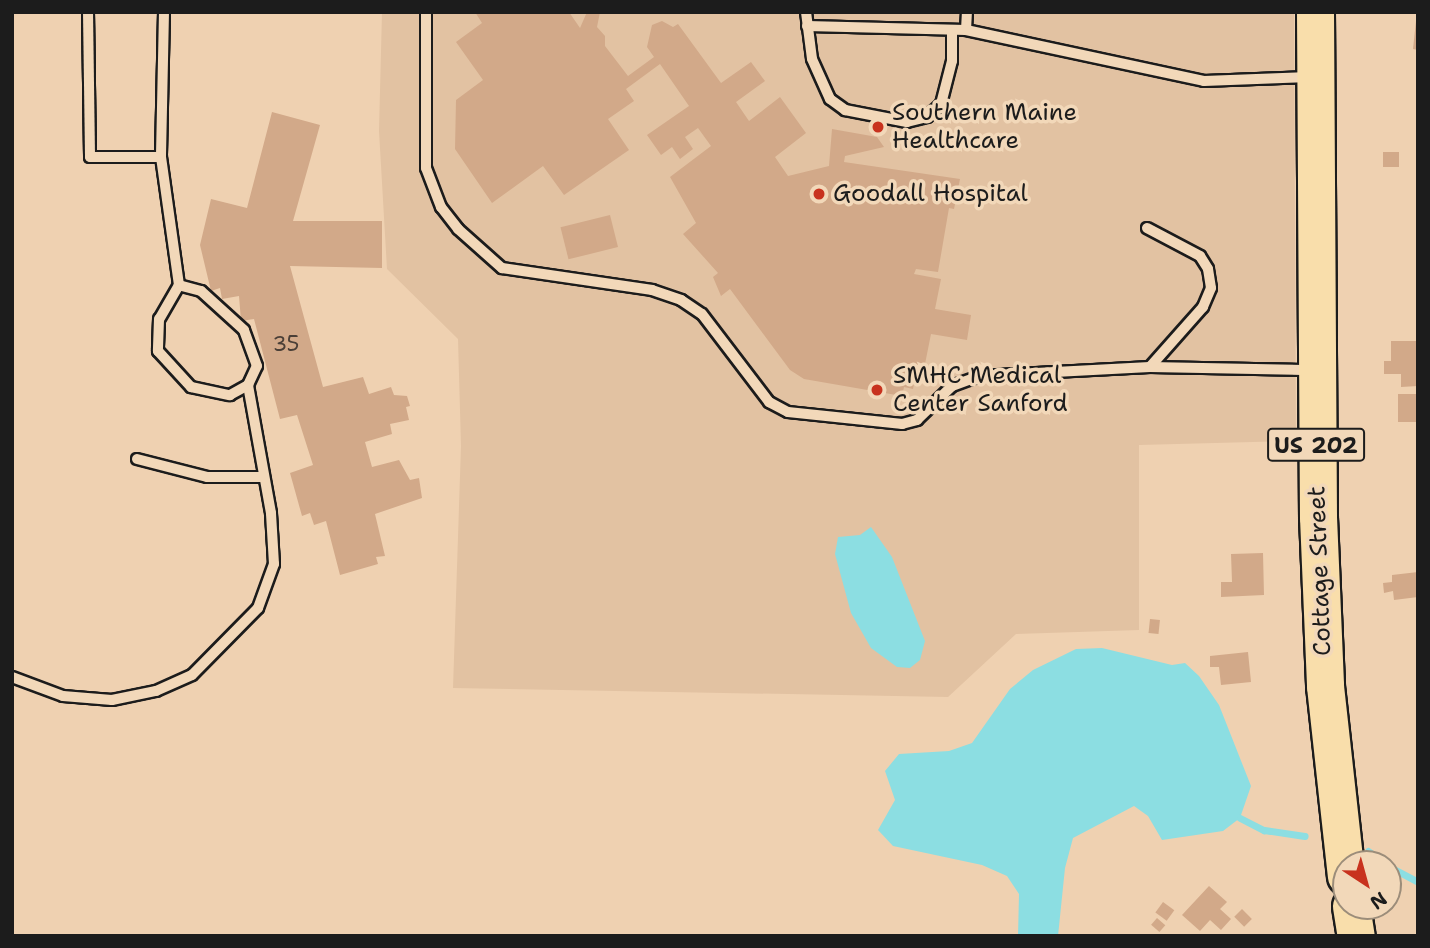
<!DOCTYPE html>
<style>
body{margin:0}
#map{position:relative;width:1430px;height:948px;overflow:hidden;background:#efd1b1;font-family:"Shantell Sans",sans-serif}
div>[style]{position:absolute}
.built>*{inset:0;background:#e2c2a2}
.water>*{inset:0;background:#8cdee2}
.stream>*{height:7px;margin:-3.5px;padding:0 3.5px;transform-origin:3.5px;border-radius:3.5px;background:#8cdee2}
.building>*{inset:0;background:#d2a989;transform-origin:0 0}
.roads{filter:drop-shadow(2px 0 #1c1c1c) drop-shadow(-2px 0 #1c1c1c) drop-shadow(0 2px #1c1c1c) drop-shadow(0 -2px #1c1c1c)}
.service>*{height:10px;margin:-5px;padding:0 5px;transform-origin:5px;border-radius:5px;background:#f2d8b9}
.trunk>*{height:37px;margin:-18.5px;padding:0 18.5px;transform-origin:18.5px;border-radius:18.5px;background:#f9deab}
.dots>*{width:19px;height:19px;translate:-50% -50%;box-sizing:border-box;border:4px solid #f2d8b9;border-radius:50%}
span{translate:-50% -50%;white-space:nowrap;text-align:center;line-height:1.15;-webkit-text-stroke:7px #f2d8b9;paint-order:stroke}
.number-label{font-size:21px;color:#4a3f37}
.number-label span{-webkit-text-stroke-width:0}
.shield-label span{padding:2px 5px;background:#f2d8b9;border:2px solid;border-radius:5px;-webkit-text-stroke-width:0}
.shield-label{font-size:23px;color:#1c1c1c;font-weight:700}
.poi-label{font-size:24px;color:#1c1c1c}
.left{translate:0 -50%;text-align:left}
.street-label{font-size:24px;color:#1c1c1c}
.frame{position:absolute;inset:0;border:14px solid #1c1c1c;pointer-events:none}
.north{position:absolute;left:1332px;top:850px;width:70px;height:70px;box-sizing:border-box;background:#f2d8b9;border:2px solid #9c8d7a;border-radius:50%;rotate:144deg;font-size:19px;font-weight:700;line-height:28px;text-align:center;color:#1c1c1c}
.north::after{content:'';display:block;margin:auto;width:24px;height:32px;background:#c8321e;clip-path:polygon(50% 0,100% 100%,50% 72%,0 100%)}
</style>
<div id="map">
<div class="built">
<div style="clip-path:polygon(382px 12px,1294px 12px,1296px 441px,1139px 445px,1139px 630px,1016px 634px,948px 697px,453px 688px,461px 446px,458px 339px,387px 269px,379px 131px)"></div>
</div>
<div class="water">
<div style="clip-path:polygon(871px 527px,892px 557px,925px 641px,920px 660px,910px 668px,897px 667px,871px 648px,851px 613px,835px 554px,838px 537px,860px 535px)"></div>
<div style="clip-path:polygon(1102px 648px,1172px 665px,1185px 663px,1199px 676px,1219px 705px,1251px 786px,1240px 818px,1223px 831px,1162px 840px,1148px 816px,1134px 806px,1073px 838px,1065px 868px,1058px 936px,1018px 936px,1019px 894px,1007px 876px,982px 865px,893px 846px,878px 830px,895px 800px,885px 771px,899px 754px,949px 751px,972px 743px,1010px 689px,1033px 670px,1076px 649px)"></div>
</div>
<div class="stream">
<div style="left:1240px;top:818px;width:27px;rotate:27deg"></div>
<div style="left:1264px;top:830px;width:41px;rotate:8.3deg"></div>
<div style="left:1368px;top:851px;width:22px;rotate:36deg"></div>
<div style="left:1388px;top:866px;width:34px;rotate:28deg"></div>
</div>
<div class="building">
<div style="clip-path:polygon(475px 12px,569px 12px,580px 28px,587px 12px,600px 12px,597px 27px,605px 36px,605px 46px,628px 76px,654px 57px,647px 47px,652px 25px,662px 21px,673px 27px,678px 24px,721px 83px,751px 62px,765px 81px,736px 102px,749px 121px,780px 97px,806px 133px,775px 157px,788px 176px,829px 166px,832px 129px,877px 137px,884px 147px,845px 156px,844px 162px,960px 179px,954px 209px,949px 208px,938px 272px,916px 269px,914px 274px,941px 279px,935px 309px,971px 315px,967px 340px,931px 334px,924px 369px,917px 368px,913px 389px,904px 387px,902px 396px,804px 379px,790px 370px,730px 289px,721px 296px,713px 277px,718px 273px,683px 234px,696px 223px,670px 177px,711px 146px,698px 128px,685px 137px,693px 149px,680px 159px,672px 147px,661px 155px,647px 135px,689px 106px,660px 64px,626px 89px,634px 101px,608px 119px,629px 150px,564px 195px,543px 166px,492px 203px,455px 149px,456px 100px,483px 80px,456px 42px,482px 23px)"></div>
<div style="clip-path:polygon(1416px 21px,1418px 21px,1418px 50px,1413px 49px)"></div>
<div style="clip-path:polygon(272px 112px,320px 125px,293px 221px,382px 221px,382px 268px,290px 266px,323px 387px,363px 377px,369px 394px,391px 387px,394px 395px,407px 396px,410px 406px,406px 407px,409px 420px,390px 424px,392px 434px,365px 442px,372px 467px,399px 460px,410px 480px,419px 478px,422px 498px,375px 514px,385px 556px,376px 557px,378px 564px,340px 575px,326px 521px,314px 525px,310px 513px,302px 516px,290px 473px,313px 465px,297px 415px,280px 419px,254px 319px,241px 321px,239px 296px,222px 299px,220px 288px,211px 291px,200px 245px,211px 199px,247px 208px)"></div>
<div style="left:1383px;top:152px;width:16px;height:15px"></div>
<div style="left:610px;top:215px;width:33px;height:51px;rotate:76deg"></div>
<div style="clip-path:polygon(1391px 341px,1418px 341px,1418px 386px,1401px 387px,1401px 374px,1384px 374px,1384px 361px,1391px 361px)"></div>
<div style="left:1398px;top:394px;width:20px;height:28px"></div>
<div style="clip-path:polygon(1263px 553px,1264px 595px,1221px 597px,1221px 582px,1232px 582px,1231px 554px)"></div>
<div style="clip-path:polygon(1418px 572px,1418px 597px,1394px 600px,1393px 591px,1384px 593px,1383px 583px,1392px 582px,1392px 575px)"></div>
<div style="left:1150px;top:619px;width:10px;height:14px;rotate:6deg"></div>
<div style="clip-path:polygon(1248px 652px,1251px 682px,1221px 685px,1219px 667px,1210px 667px,1210px 656px)"></div>
<div style="clip-path:polygon(1209px 886px,1227px 902px,1220px 909px,1231px 919px,1221px 930px,1210px 920px,1200px 931px,1182px 915px)"></div>
<div style="left:1163px;top:902px;width:14px;height:13px;rotate:36deg"></div>
<div style="left:1242px;top:909px;width:14px;height:11px;rotate:45deg"></div>
<div style="left:1157px;top:918px;width:11px;height:9px;rotate:41deg"></div>
</div>
<div class="roads">
<div class="service">
<div style="left:88px;top:12px;width:145px;rotate:89.2deg"></div>
<div style="left:90px;top:157px;width:71px"></div>
<div style="left:164px;top:12px;width:145px;rotate:91.2deg"></div>
<div style="left:161px;top:157px;width:129px;rotate:82deg"></div>
<div style="left:179px;top:285px;width:39px;rotate:120deg"></div>
<div style="left:159px;top:319px;width:32px;rotate:92deg"></div>
<div style="left:158px;top:351px;width:49px;rotate:47.5deg"></div>
<div style="left:191px;top:387px;width:40px;rotate:12deg"></div>
<div style="left:230px;top:395px;width:21px;rotate:-29deg"></div>
<div style="left:248px;top:385px;width:21px;rotate:-65deg"></div>
<div style="left:257px;top:366px;width:38px;rotate:-110deg"></div>
<div style="left:244px;top:330px;width:58px;rotate:-137.8deg"></div>
<div style="left:201px;top:291px;width:23px;rotate:-165deg"></div>
<div style="left:426px;top:12px;width:156px;rotate:90deg"></div>
<div style="left:426px;top:168px;width:42px;rotate:69deg"></div>
<div style="left:441px;top:207px;width:28px;rotate:52deg"></div>
<div style="left:458px;top:229px;width:59px;rotate:41.6deg"></div>
<div style="left:502px;top:268px;width:152px;rotate:8.3deg"></div>
<div style="left:652px;top:290px;width:31px;rotate:19deg"></div>
<div style="left:681px;top:300px;width:25px;rotate:34deg"></div>
<div style="left:702px;top:314px;width:111px;rotate:52.7deg"></div>
<div style="left:769px;top:402px;width:21px;rotate:28deg"></div>
<div style="left:788px;top:412px;width:115px;rotate:6deg"></div>
<div style="left:902px;top:424px;width:16px;rotate:-15deg"></div>
<div style="left:917px;top:420px;width:49px;rotate:-44.2deg"></div>
<div style="left:952px;top:386px;width:29px;rotate:-20deg"></div>
<div style="left:979px;top:376px;width:171px;rotate:-3deg"></div>
<div style="left:1150px;top:367px;width:163px;rotate:1.1deg"></div>
<div style="left:806px;top:12px;width:47px;rotate:82.7deg"></div>
<div style="left:812px;top:59px;width:44px;rotate:65.8deg"></div>
<div style="left:830px;top:99px;width:19px;rotate:36deg"></div>
<div style="left:845px;top:110px;width:63px;rotate:11deg"></div>
<div style="left:907px;top:122px;width:21px;rotate:-14deg"></div>
<div style="left:927px;top:117px;width:19px;rotate:-43deg"></div>
<div style="left:941px;top:104px;width:44px;rotate:-75.7deg"></div>
<div style="left:952px;top:61px;width:31px;rotate:-90deg"></div>
<div style="left:807px;top:26px;width:159px;rotate:1.4deg"></div>
<div style="left:966px;top:30px;width:243px;rotate:12.1deg"></div>
<div style="left:1204px;top:81px;width:105px;rotate:-2.2deg"></div>
<div style="left:966px;top:30px;width:18px;rotate:-87deg"></div>
<div style="left:1147px;top:228px;width:60px;rotate:27.8deg"></div>
<div style="left:1200px;top:256px;width:15px;rotate:58deg"></div>
<div style="left:1208px;top:269px;width:19px;rotate:81deg"></div>
<div style="left:1211px;top:288px;width:21px;rotate:113deg"></div>
<div style="left:1203px;top:307px;width:80px;rotate:131.5deg"></div>
<div style="left:137px;top:459px;width:72px;rotate:14.4deg"></div>
<div style="left:207px;top:477px;width:57px"></div>
<div style="left:12px;top:677px;width:54px;rotate:20.4deg"></div>
<div style="left:63px;top:696px;width:49px;rotate:4.7deg"></div>
<div style="left:112px;top:700px;width:45px;rotate:-11.6deg"></div>
<div style="left:156px;top:691px;width:39px;rotate:-24deg"></div>
<div style="left:192px;top:675px;width:94px;rotate:-45.4deg"></div>
<div style="left:258px;top:608px;width:47px;rotate:-70deg"></div>
<div style="left:274px;top:564px;width:51px;rotate:-93.4deg"></div>
<div style="left:271px;top:513px;width:130px;rotate:-100.2deg"></div>
</div>
<div class="trunk">
<div style="left:1315px;top:12px;width:505px;rotate:89.66deg"></div>
<div style="left:1318px;top:517px;width:169px;rotate:87.6deg"></div>
<div style="left:1325px;top:686px;width:191px;rotate:83.7deg"></div>
<div style="left:1351px;top:906px;width:30px;rotate:81deg"></div>
</div>
</div>
<div class="dots">
<div style="left:878px;top:127px;background:#c8321e"></div>
<div style="left:819px;top:194px;background:#c8321e"></div>
<div style="left:877px;top:390px;background:#c8321e"></div>
</div>
<div class="number-label">
<span style="left:286px;top:344px">35</span>
</div>
<div class="shield-label">
<span style="left:1316px;top:445px">US 202</span>
</div>
<div class="poi-label">
<span class="left" style="left:892px;top:127px">Southern Maine<br>Healthcare</span>
<span class="left" style="left:833px;top:194px">Goodall Hospital</span>
<span class="left" style="left:893px;top:390px">SMHC Medical<br>Center Sanford</span>
</div>
<div class="street-label">
<span style="left:1320px;top:571px;rotate:-92deg">Cottage Street</span>
</div>
<div class="frame"></div>
<div class="north">N</div>
</div>
